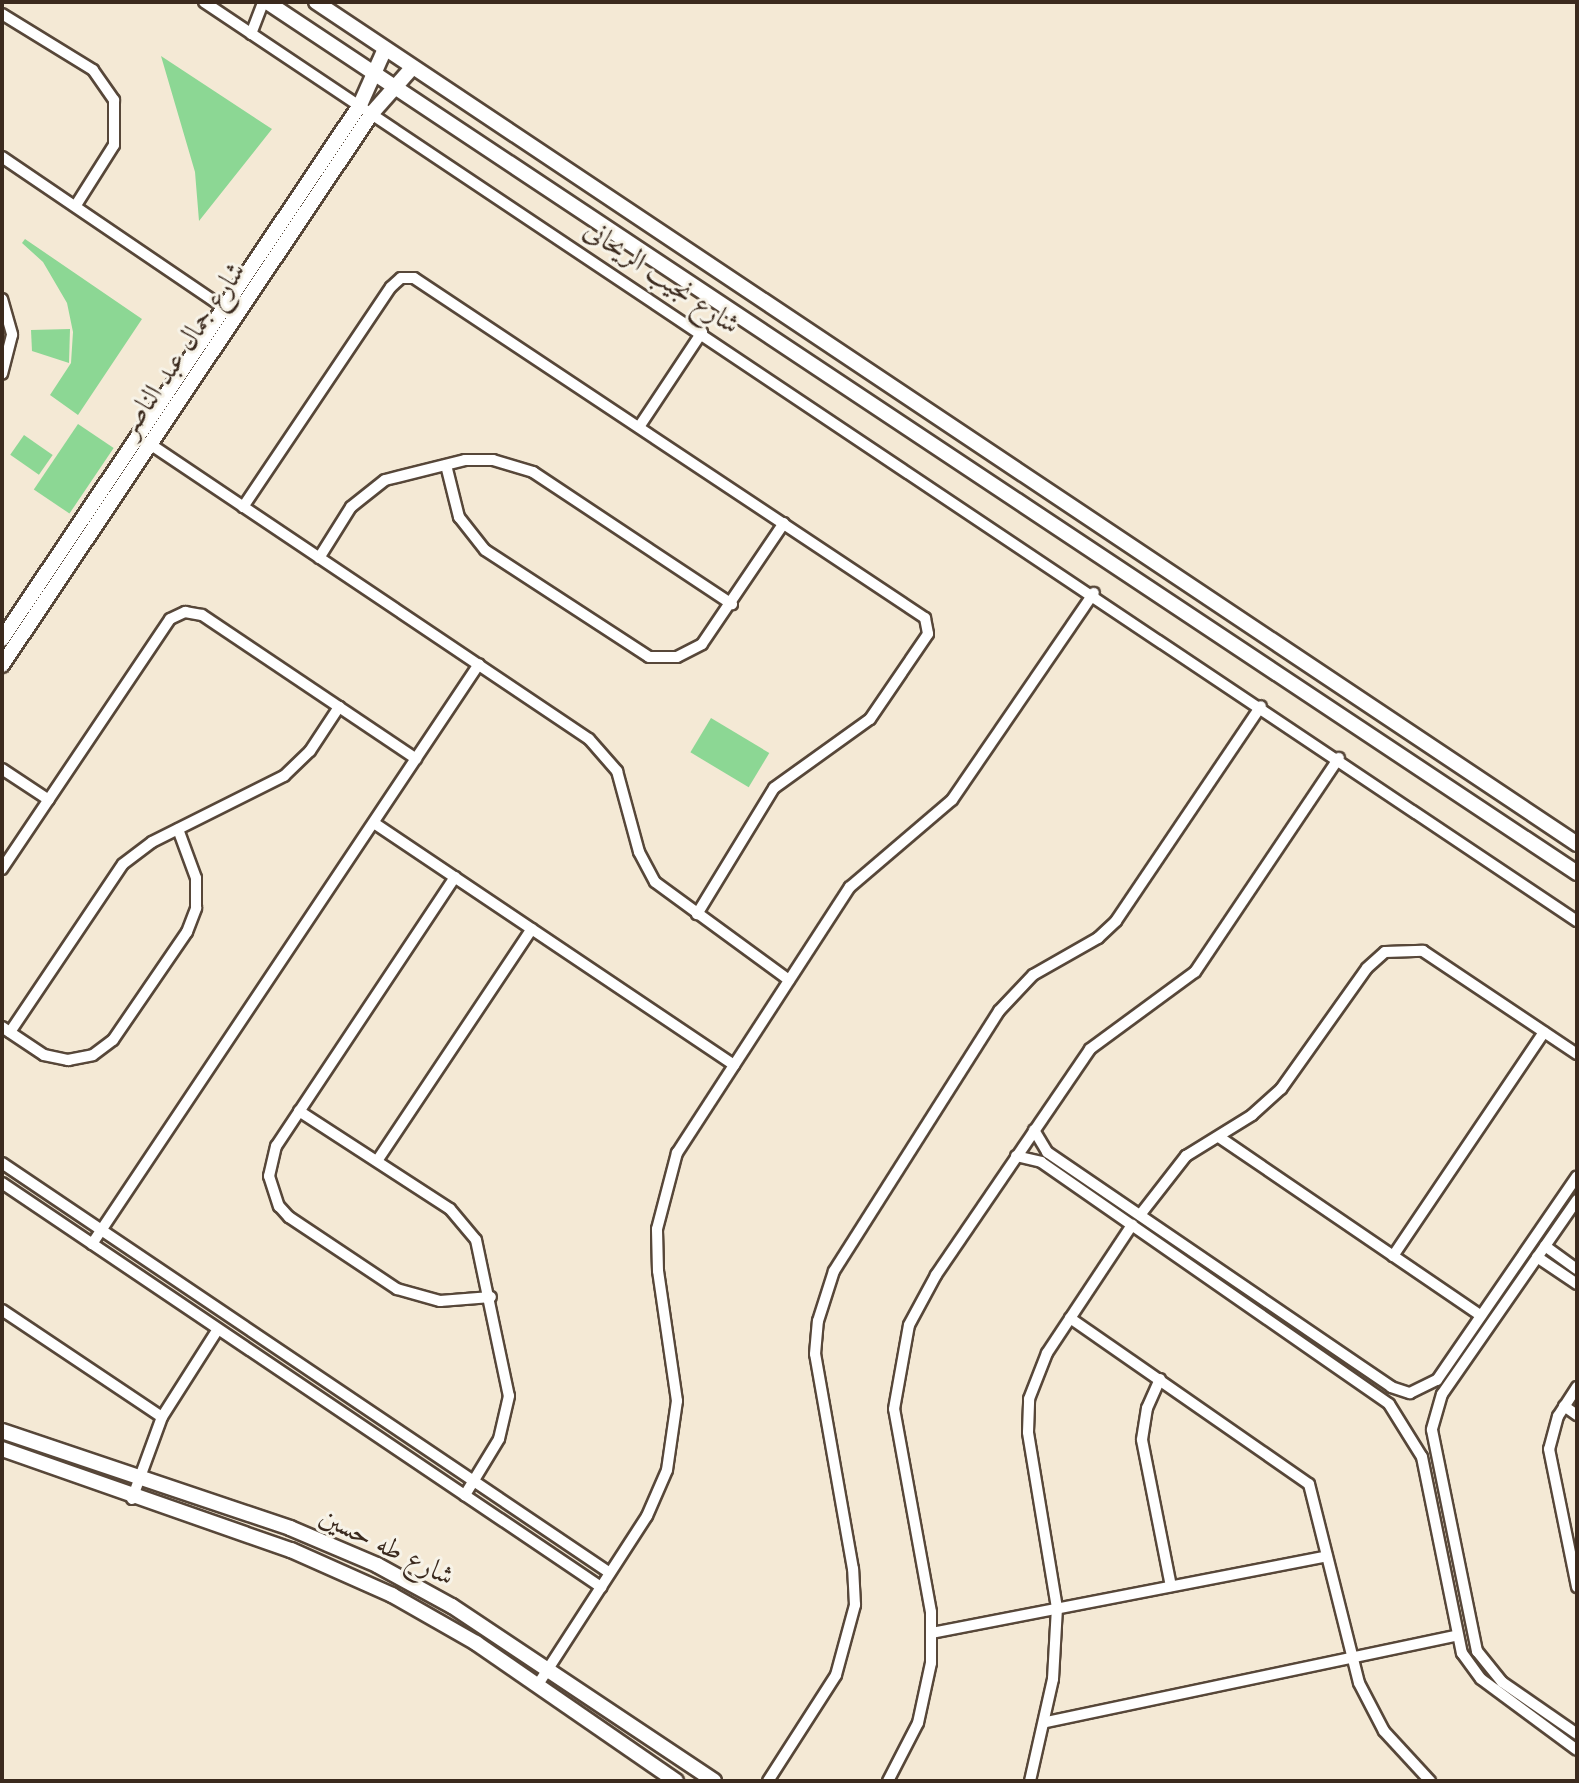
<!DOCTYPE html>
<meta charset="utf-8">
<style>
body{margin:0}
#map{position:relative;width:1579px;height:1783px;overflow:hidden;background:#f4e9d5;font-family:Cardo,Amiri,serif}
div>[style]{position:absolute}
.green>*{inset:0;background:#8cd794;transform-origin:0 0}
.roads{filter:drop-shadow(2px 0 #574739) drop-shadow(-2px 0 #574739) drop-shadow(0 2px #574739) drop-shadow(0 -2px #574739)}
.minor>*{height:10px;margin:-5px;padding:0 5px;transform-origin:5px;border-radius:5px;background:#fff}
.major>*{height:14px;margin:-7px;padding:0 7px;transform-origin:7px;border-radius:7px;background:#fff}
span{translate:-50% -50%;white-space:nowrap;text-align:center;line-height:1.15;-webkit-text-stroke:6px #f7f3e8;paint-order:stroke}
.street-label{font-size:28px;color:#3b2a1e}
.frame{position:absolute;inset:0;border:4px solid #3b2a1e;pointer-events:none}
</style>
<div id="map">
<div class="green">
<div style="clip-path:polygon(161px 56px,272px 129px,199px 221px,195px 172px)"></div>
<div style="clip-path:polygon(25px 239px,142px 319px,78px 415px,50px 395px,71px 363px,73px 332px,67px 303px,43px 262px,22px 243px)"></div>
<div style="clip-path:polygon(70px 329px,69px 363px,32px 351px,31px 330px)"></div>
<div style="left:78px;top:424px;width:43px;height:79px;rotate:34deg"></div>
<div style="left:24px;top:435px;width:35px;height:24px;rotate:35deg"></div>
<div style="left:711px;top:718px;width:68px;height:40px;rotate:31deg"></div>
</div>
<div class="roads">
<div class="minor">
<div style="left:204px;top:2px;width:1652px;rotate:33.8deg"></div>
<div style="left:2px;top:14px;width:107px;rotate:31.6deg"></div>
<div style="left:93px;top:70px;width:37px;rotate:55deg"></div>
<div style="left:114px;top:100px;width:45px;rotate:90deg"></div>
<div style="left:114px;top:145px;width:71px;rotate:122.3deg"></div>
<div style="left:251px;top:34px;width:34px;rotate:-69deg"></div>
<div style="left:2px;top:157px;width:268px;rotate:34.2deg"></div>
<div style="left:2px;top:299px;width:37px;rotate:74deg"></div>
<div style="left:12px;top:335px;width:40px;rotate:104.4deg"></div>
<div style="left:639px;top:427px;width:114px;rotate:-56.4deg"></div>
<div style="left:150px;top:444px;width:529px;rotate:33.9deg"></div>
<div style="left:589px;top:739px;width:43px;rotate:48.8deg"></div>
<div style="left:617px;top:771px;width:84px;rotate:74.8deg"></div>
<div style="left:639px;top:852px;width:34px;rotate:62deg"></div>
<div style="left:655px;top:882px;width:166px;rotate:36.2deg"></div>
<div style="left:446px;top:465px;width:54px;rotate:76deg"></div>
<div style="left:459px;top:517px;width:42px;rotate:51.8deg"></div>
<div style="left:485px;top:550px;width:196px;rotate:33.1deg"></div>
<div style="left:649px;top:657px;width:28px"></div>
<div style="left:677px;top:657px;width:28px;rotate:-27deg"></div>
<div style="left:702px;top:644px;width:146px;rotate:-55.9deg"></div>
<div style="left:243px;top:507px;width:265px;rotate:-56.1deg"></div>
<div style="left:391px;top:287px;width:13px;rotate:-42deg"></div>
<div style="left:401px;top:278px;width:13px"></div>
<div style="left:414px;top:278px;width:614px;rotate:33.64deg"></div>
<div style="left:925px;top:618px;width:16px;rotate:79deg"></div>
<div style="left:928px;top:634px;width:103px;rotate:124.3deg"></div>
<div style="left:870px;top:719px;width:118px;rotate:144.3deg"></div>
<div style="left:774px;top:788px;width:148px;rotate:121.4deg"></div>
<div style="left:319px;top:558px;width:60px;rotate:-57.9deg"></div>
<div style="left:351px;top:507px;width:43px;rotate:-38.5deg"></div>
<div style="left:385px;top:480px;width:82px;rotate:-14deg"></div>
<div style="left:465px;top:460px;width:28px"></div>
<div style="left:493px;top:460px;width:42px;rotate:16.7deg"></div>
<div style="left:533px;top:472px;width:239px;rotate:33.6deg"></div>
<div style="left:2px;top:769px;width:56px;rotate:33.4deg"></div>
<div style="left:374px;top:823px;width:434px;rotate:33.9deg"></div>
<div style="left:2px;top:869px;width:301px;rotate:-56.1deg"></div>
<div style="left:170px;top:619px;width:17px;rotate:-25deg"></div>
<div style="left:185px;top:612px;width:17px;rotate:10deg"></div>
<div style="left:202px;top:615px;width:258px;rotate:33.9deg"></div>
<div style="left:455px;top:877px;width:323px;rotate:123.6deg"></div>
<div style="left:276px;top:1146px;width:31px;rotate:103deg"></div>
<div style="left:269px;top:1176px;width:32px;rotate:72deg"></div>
<div style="left:279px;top:1206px;width:15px;rotate:48deg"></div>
<div style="left:289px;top:1217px;width:130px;rotate:33.7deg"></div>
<div style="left:397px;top:1289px;width:45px;rotate:15.6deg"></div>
<div style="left:440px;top:1301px;width:51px;rotate:-4.5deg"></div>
<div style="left:2px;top:1027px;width:50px;rotate:33.7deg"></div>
<div style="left:44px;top:1055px;width:25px;rotate:12deg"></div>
<div style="left:68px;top:1060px;width:25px;rotate:-11deg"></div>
<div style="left:93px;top:1055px;width:25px;rotate:-37deg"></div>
<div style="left:113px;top:1040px;width:131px;rotate:-55.6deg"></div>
<div style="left:187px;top:932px;width:26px;rotate:-69deg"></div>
<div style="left:196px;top:908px;width:30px;rotate:-90deg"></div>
<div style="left:196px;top:878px;width:52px;rotate:-110.2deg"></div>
<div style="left:10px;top:1032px;width:202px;rotate:-56.1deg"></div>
<div style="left:123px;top:864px;width:36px;rotate:-37deg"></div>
<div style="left:152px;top:842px;width:148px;rotate:-26.6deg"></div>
<div style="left:284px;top:776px;width:36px;rotate:-44deg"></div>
<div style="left:310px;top:751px;width:53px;rotate:-56.6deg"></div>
<div style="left:299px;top:1111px;width:180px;rotate:33deg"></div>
<div style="left:450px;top:1209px;width:40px;rotate:50deg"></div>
<div style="left:476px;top:1240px;width:159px;rotate:78.1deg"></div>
<div style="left:509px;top:1396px;width:44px;rotate:103.1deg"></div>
<div style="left:499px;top:1439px;width:66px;rotate:121.3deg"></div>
<div style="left:1034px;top:1130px;width:26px;rotate:59deg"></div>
<div style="left:1047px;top:1152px;width:417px;rotate:34.3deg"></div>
<div style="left:1391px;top:1387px;width:20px;rotate:18deg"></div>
<div style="left:1410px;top:1393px;width:30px;rotate:-26deg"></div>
<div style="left:1437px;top:1380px;width:247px;rotate:-55.5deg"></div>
<div style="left:1219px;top:1137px;width:317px;rotate:34.3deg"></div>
<div style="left:1016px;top:1156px;width:26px;rotate:13deg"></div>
<div style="left:1041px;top:1162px;width:424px;rotate:34.8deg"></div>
<div style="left:1389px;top:1404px;width:62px;rotate:58.1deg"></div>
<div style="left:1422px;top:1457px;width:200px;rotate:78.5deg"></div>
<div style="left:1462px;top:1653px;width:32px;rotate:54deg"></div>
<div style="left:1481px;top:1679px;width:119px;rotate:36.5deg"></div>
<div style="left:377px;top:1161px;width:279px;rotate:-56.3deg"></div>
<div style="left:2px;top:1163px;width:733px;rotate:33.99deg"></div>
<div style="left:2px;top:1183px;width:723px;rotate:34deg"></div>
<div style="left:1577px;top:1200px;width:236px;rotate:124.8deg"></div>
<div style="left:1442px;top:1394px;width:37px;rotate:106deg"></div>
<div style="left:1432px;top:1430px;width:226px;rotate:78.5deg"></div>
<div style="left:1477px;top:1651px;width:40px;rotate:51deg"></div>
<div style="left:1502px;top:1682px;width:91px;rotate:34.7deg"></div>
<div style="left:1140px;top:1215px;width:75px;rotate:-52.1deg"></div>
<div style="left:1186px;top:1156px;width:78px;rotate:-31.8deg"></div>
<div style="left:1252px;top:1115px;width:39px;rotate:-42deg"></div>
<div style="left:1281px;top:1089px;width:148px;rotate:-54.6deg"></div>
<div style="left:1367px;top:968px;width:24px;rotate:-42deg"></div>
<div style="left:1385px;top:952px;width:38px;rotate:-2deg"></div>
<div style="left:1423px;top:951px;width:185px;rotate:33.8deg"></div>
<div style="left:92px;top:1244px;width:697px;rotate:-56.29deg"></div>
<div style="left:1545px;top:1246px;width:39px;rotate:36deg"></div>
<div style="left:1393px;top:1256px;width:270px;rotate:-56deg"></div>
<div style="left:1537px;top:1257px;width:48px;rotate:34deg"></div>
<div style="left:2px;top:1310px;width:192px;rotate:33.8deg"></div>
<div style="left:1070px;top:1318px;width:291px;rotate:34.8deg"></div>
<div style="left:1309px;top:1484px;width:205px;rotate:75.9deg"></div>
<div style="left:1359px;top:1683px;width:54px;rotate:62.5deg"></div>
<div style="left:1384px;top:1731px;width:68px;rotate:47.4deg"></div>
<div style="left:1160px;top:1379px;width:32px;rotate:114deg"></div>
<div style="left:1147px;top:1408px;width:32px;rotate:99deg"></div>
<div style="left:1142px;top:1440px;width:149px;rotate:78.8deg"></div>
<div style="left:1577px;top:1387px;width:35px;rotate:123deg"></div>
<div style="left:1558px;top:1416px;width:34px;rotate:105deg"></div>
<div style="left:1549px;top:1449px;width:141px;rotate:78.5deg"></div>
<div style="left:1564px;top:1406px;width:16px;rotate:35deg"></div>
<div style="left:132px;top:1499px;width:87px;rotate:-69.9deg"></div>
<div style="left:162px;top:1417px;width:104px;rotate:-57.5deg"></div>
<div style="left:932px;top:1633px;width:402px;rotate:-11deg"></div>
<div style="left:537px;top:1686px;width:202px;rotate:-57.1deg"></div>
<div style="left:647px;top:1516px;width:50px;rotate:-66.5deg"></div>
<div style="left:667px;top:1470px;width:70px;rotate:-81.8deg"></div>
<div style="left:677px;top:1401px;width:131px;rotate:-98.3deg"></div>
<div style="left:658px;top:1271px;width:42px;rotate:-91.4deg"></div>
<div style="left:657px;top:1229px;width:79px;rotate:-75.3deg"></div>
<div style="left:677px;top:1153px;width:317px;rotate:-57deg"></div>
<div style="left:850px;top:887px;width:134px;rotate:-40.5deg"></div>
<div style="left:952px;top:800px;width:251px;rotate:-55.6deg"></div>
<div style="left:1046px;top:1722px;width:418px;rotate:-11.9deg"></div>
<div style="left:768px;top:1781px;width:126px;rotate:-57.3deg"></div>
<div style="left:836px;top:1675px;width:73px;rotate:-74.8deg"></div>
<div style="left:855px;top:1605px;width:36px;rotate:-93deg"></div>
<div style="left:853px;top:1569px;width:218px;rotate:-100deg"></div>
<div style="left:815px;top:1354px;width:33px;rotate:-85deg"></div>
<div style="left:818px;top:1321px;width:52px;rotate:-72.3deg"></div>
<div style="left:834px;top:1271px;width:308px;rotate:-57.6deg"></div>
<div style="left:999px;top:1011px;width:50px;rotate:-46.6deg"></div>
<div style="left:1033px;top:975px;width:75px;rotate:-29.6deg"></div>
<div style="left:1098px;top:938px;width:25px;rotate:-43deg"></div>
<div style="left:1116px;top:921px;width:259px;rotate:-56deg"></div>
<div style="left:888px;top:1781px;width:65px;rotate:-62.7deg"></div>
<div style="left:918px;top:1723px;width:61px;rotate:-77.8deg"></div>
<div style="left:931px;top:1663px;width:51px;rotate:-90deg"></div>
<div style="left:931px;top:1612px;width:206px;rotate:-100.3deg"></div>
<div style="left:894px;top:1409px;width:85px;rotate:-79.9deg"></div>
<div style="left:909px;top:1325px;width:57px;rotate:-61.6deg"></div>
<div style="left:936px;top:1275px;width:273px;rotate:-55.7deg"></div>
<div style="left:1090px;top:1049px;width:130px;rotate:-36.3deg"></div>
<div style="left:1195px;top:972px;width:258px;rotate:-56.1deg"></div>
<div style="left:1030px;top:1781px;width:105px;rotate:-77.3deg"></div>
<div style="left:1053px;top:1679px;width:71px;rotate:-86.8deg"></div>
<div style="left:1057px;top:1608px;width:178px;rotate:-99.4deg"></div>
<div style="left:1028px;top:1432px;width:33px;rotate:-88deg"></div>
<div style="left:1029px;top:1399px;width:49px;rotate:-68.6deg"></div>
<div style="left:1047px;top:1353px;width:154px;rotate:-56.4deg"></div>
</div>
<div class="major">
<div style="left:267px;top:2px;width:1573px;rotate:33.62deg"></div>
<div style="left:316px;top:2px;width:1516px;rotate:33.73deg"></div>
<div style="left:2px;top:639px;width:643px;rotate:-56.16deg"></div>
<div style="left:360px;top:105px;width:59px;rotate:-66deg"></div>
<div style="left:2px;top:665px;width:665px;rotate:-56.17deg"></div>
<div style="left:372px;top:113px;width:60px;rotate:-48.4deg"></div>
<div style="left:2px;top:1431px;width:304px;rotate:18.6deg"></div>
<div style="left:290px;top:1528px;width:95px;rotate:23deg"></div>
<div style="left:377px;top:1565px;width:85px;rotate:28.7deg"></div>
<div style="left:452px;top:1606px;width:315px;rotate:33.7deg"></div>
<div style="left:2px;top:1449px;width:306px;rotate:19.3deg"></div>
<div style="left:291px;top:1550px;width:111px;rotate:24deg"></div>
<div style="left:392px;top:1595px;width:97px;rotate:29.7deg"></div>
<div style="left:476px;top:1643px;width:243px;rotate:34.6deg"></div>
</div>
</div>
<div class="street-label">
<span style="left:662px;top:277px;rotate:34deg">شارع نجيب الريحانى</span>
<span style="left:182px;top:349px;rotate:-56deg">شارع جمال عبد الناصر</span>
<span style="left:387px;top:1546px;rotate:26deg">شارع طه حسين</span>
</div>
<div class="frame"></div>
</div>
